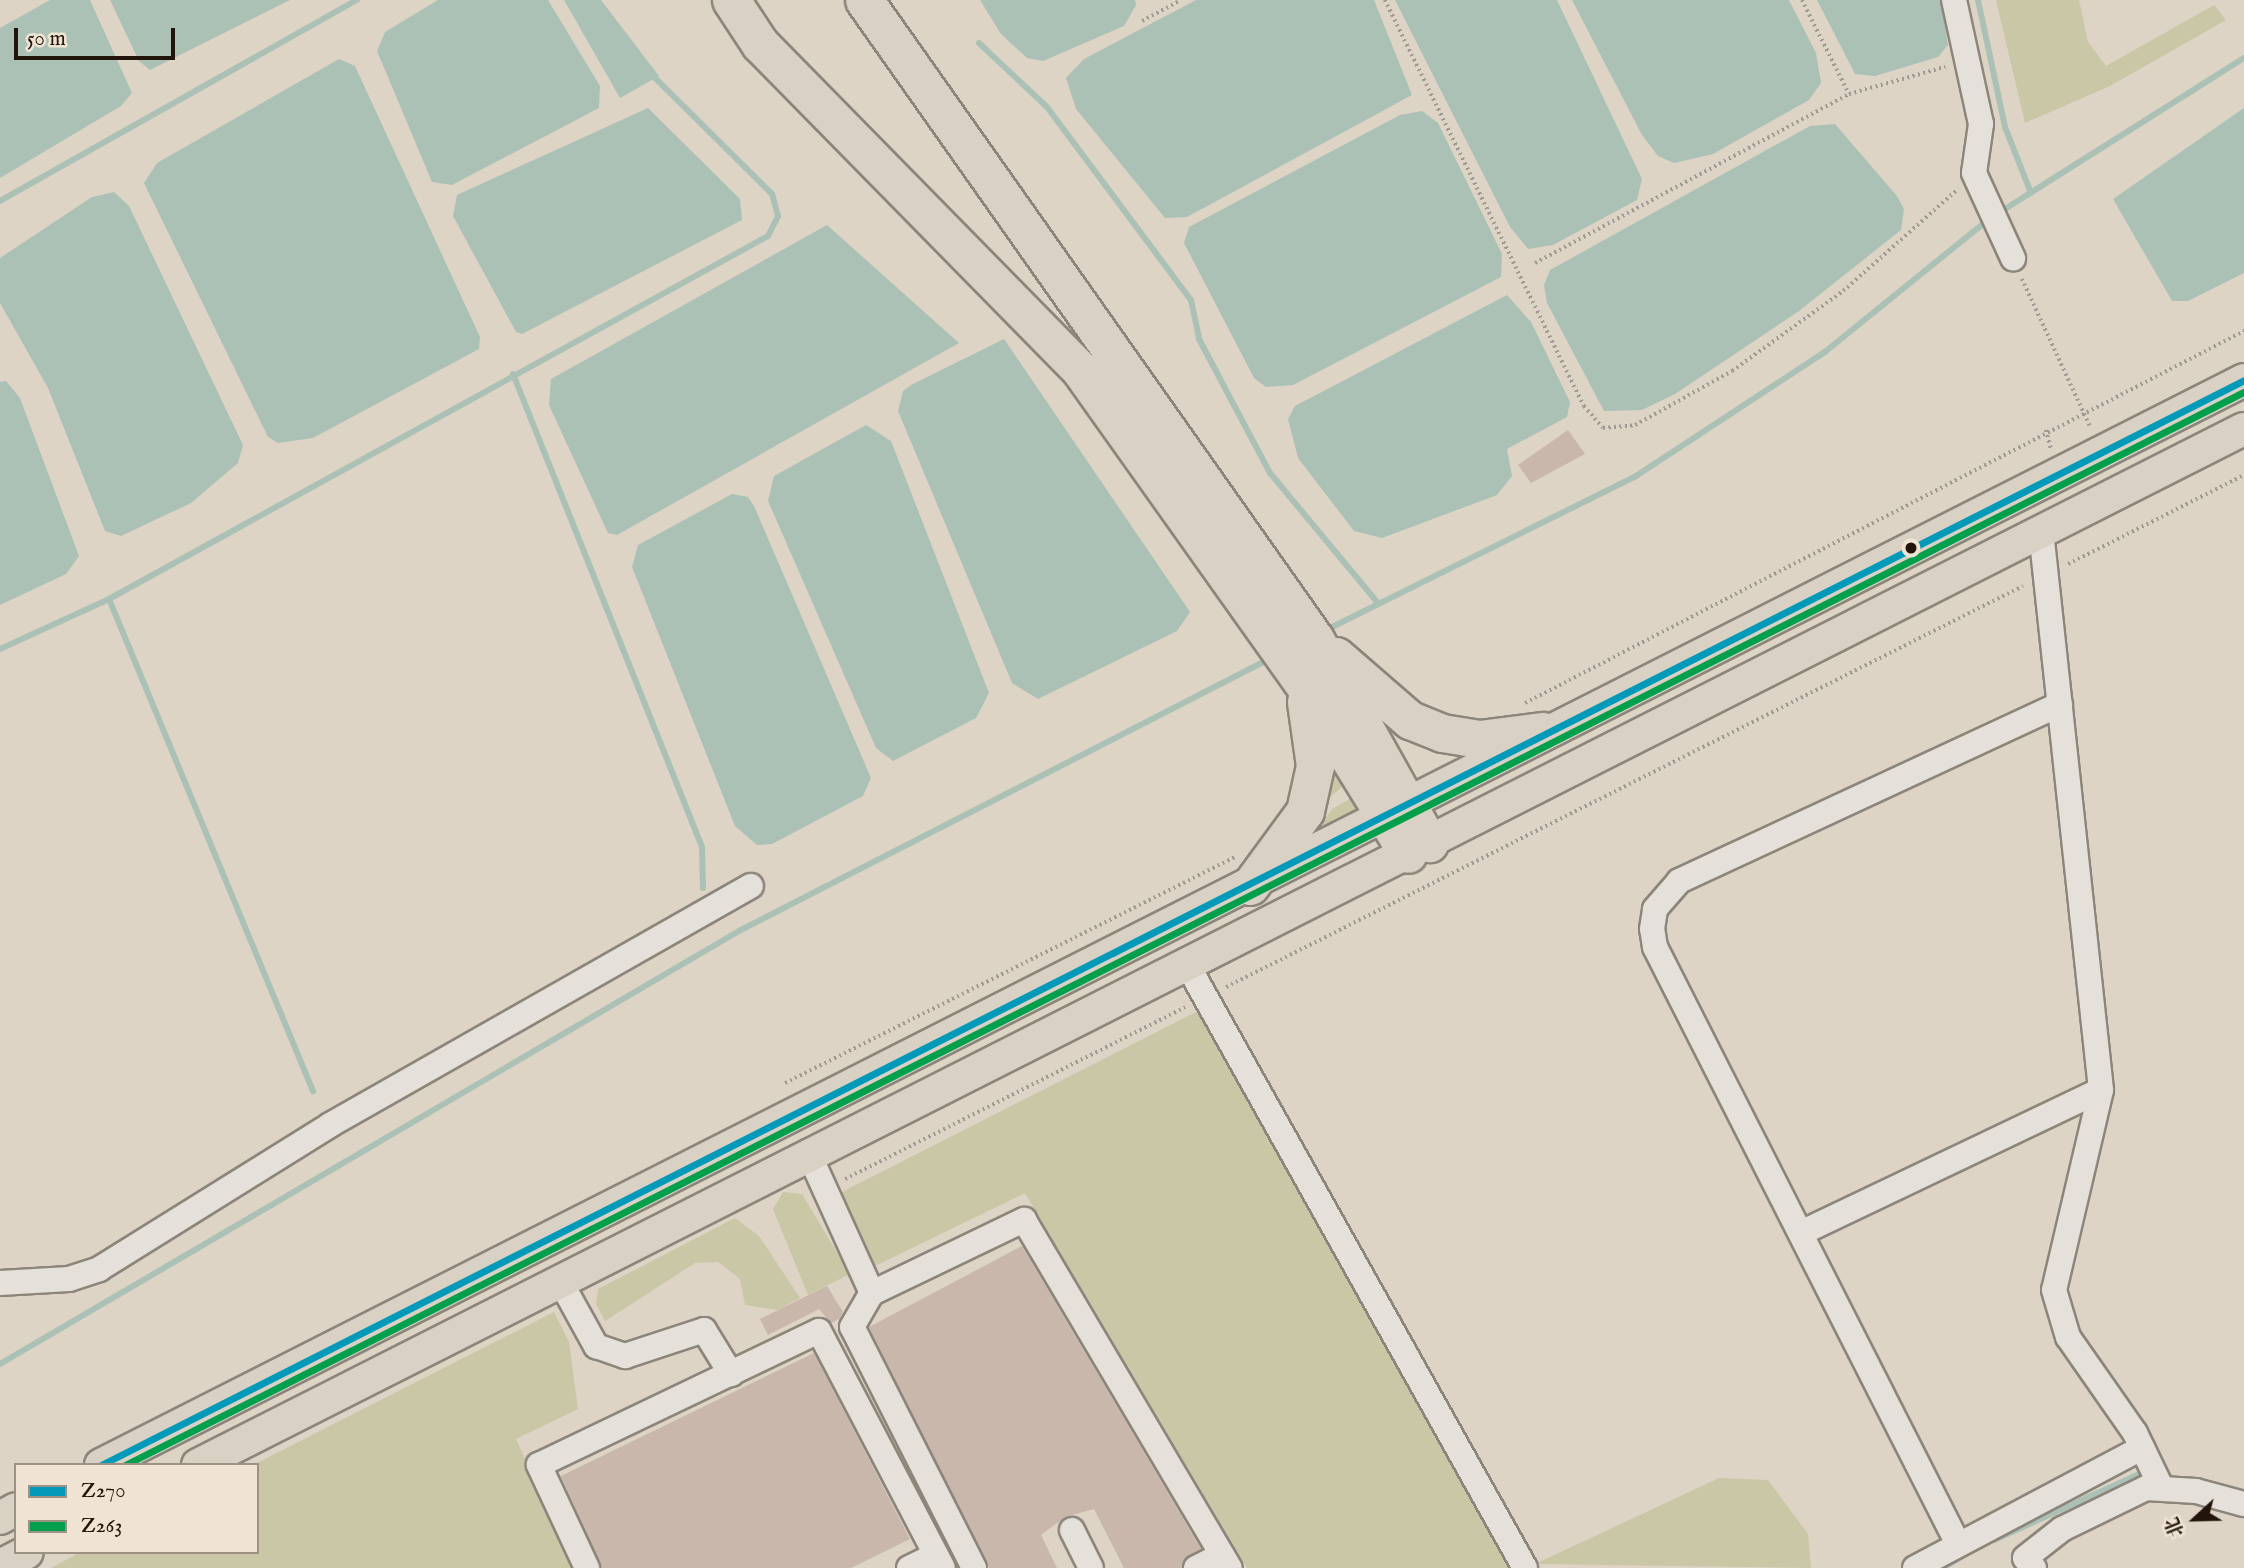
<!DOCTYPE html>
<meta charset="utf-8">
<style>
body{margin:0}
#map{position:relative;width:2244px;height:1568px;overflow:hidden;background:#ddd4c5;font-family:"IM FELL English","Noto Serif SC",serif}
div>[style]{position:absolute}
.green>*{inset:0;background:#c9c7a6}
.water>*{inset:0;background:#acc1b6}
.stream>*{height:6px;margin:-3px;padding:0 3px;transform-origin:3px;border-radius:3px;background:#acc1b6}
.building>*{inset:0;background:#c9b7ac}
.path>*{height:3.5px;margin-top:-1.75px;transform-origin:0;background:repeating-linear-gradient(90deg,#a09a94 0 2px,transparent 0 5.5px)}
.roads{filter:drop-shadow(2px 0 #8c857b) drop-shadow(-2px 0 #8c857b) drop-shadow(0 2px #8c857b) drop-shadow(0 -2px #8c857b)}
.minor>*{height:24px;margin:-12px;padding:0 12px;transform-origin:12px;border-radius:12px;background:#e5e0d9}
.major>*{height:32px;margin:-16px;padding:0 16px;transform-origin:16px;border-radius:16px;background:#d9d1c4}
.highway>*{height:37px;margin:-18.5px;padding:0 18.5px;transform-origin:18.5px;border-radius:18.5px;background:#d9d1c4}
.bus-1>*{height:7px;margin:-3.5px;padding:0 3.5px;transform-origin:3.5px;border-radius:3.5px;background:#039aba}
.bus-2>*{height:7px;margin:-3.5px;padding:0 3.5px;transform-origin:3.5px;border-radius:3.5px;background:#029f4d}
.dots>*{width:19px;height:19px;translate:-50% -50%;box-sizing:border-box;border:4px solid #efe4d3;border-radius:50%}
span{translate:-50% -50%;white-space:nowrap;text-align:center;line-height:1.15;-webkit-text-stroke:6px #efe4d3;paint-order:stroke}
.legend{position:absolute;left:14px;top:1463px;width:245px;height:91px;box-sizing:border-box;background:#efe4d3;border:2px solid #9d9183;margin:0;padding:9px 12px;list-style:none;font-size:21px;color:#22140a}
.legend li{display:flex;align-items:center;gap:14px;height:35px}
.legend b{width:35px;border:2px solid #9d9183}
.north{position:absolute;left:2160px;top:1484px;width:70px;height:70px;-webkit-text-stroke:5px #efe4d3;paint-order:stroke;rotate:248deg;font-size:19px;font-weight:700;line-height:28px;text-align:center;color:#22140a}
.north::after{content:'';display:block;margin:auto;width:24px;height:32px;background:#22140a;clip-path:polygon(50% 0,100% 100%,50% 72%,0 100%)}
.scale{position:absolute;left:14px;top:28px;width:161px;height:32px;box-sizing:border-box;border:4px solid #22140a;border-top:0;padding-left:9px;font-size:21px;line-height:24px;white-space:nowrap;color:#22140a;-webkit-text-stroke:5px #efe4d3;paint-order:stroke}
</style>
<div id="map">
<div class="green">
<div style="clip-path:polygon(1996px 0,2079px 0,2088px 42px,2106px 66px,2214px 5px,2226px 20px,2110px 86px,2025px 123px)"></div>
<div style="clip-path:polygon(1325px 743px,1346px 783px,1323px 804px)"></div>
<div style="clip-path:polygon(1353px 797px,1361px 812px,1325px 831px,1322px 824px,1332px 809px)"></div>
<div style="clip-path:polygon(1198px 1011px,1244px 1087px,1517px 1568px,1247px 1568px,1025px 1193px,873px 1267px,842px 1192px)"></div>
<div style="clip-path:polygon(783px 1192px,802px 1194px,850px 1274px,808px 1295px,773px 1209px)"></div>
<div style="clip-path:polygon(735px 1218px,759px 1236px,800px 1298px,778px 1310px,745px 1305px,740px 1279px,718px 1262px,695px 1263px,605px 1321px,596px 1304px,598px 1289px)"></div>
<div style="clip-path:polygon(554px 1312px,569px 1342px,578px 1409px,516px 1439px,575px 1568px,51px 1568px,81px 1552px,257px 1552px,253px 1465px)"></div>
<div style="clip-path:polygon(1719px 1478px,1768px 1480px,1808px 1534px,1811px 1568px,1535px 1564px)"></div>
</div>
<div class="water">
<div style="clip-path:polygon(50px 0,90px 0,132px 93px,121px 106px,0 178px,0 28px)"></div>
<div style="clip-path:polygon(110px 0,290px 0,150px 70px,139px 61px)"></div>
<div style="clip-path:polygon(438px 0,548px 0,600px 86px,599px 108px,452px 185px,432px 182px,377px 51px,385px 32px)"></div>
<div style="clip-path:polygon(564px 0,601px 0,659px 76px,620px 98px)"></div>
<div style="clip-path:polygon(980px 0,1135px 0,1136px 5px,1124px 26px,1043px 61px,1027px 58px,1001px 34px)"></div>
<div style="clip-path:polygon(1196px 0,1374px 0,1412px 95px,1187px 217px,1165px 218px,1076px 109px,1066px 78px,1084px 59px)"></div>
<div style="clip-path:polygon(1395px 0,1557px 0,1642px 179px,1637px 200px,1553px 245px,1528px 249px,1510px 227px)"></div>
<div style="clip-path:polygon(1572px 0,1789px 0,1816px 53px,1821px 83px,1809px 100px,1713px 154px,1674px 163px,1658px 156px,1642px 135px)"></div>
<div style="clip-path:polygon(1817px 0,1941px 0,1948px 45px,1938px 57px,1875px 76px,1855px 74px)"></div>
<div style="clip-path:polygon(339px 59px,355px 66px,480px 337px,479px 349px,313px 438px,278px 443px,268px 437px,144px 183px,157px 163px)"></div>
<div style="clip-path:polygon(648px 108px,740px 199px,742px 220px,522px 334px,516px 332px,453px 216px,457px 195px)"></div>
<div style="clip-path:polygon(2244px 108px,2244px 273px,2188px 301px,2172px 301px,2113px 199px)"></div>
<div style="clip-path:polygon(1422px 111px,1438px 123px,1502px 254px,1501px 277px,1293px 385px,1266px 387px,1254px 378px,1184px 243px,1189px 227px,1400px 115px)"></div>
<div style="clip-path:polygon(1835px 124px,1897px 196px,1904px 209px,1901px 230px,1799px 311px,1675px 394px,1642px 410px,1604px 411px,1547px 303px,1544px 285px,1550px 270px,1810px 126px)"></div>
<div style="clip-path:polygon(114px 192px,129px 206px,243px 445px,238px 463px,191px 503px,121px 536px,105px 531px,48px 388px,0 303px,0 258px,92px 197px)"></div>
<div style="clip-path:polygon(827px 225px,959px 343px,617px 535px,608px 533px,549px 405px,551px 379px)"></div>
<div style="clip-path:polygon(1507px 295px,1531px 322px,1570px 402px,1567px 417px,1507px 449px,1512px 476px,1497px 495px,1382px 538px,1354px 531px,1298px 458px,1288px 419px,1295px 406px)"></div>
<div style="clip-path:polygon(1004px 339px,1190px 612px,1177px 631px,1038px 699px,1012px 683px,898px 411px,903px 391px,913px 384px)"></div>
<div style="clip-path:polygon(6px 381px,20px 398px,79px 556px,66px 574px,0 605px,0 382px)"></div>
<div style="clip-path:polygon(866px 425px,891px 441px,989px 693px,976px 718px,893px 761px,876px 748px,768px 501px,774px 476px)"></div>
<div style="clip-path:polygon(732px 494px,748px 497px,754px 506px,871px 778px,863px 796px,772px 844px,757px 845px,735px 826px,632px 567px,638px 545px)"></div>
</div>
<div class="stream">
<div style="left:1978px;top:0;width:130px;rotate:78deg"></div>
<div style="left:2005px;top:127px;width:71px;rotate:68.5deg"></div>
<div style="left:979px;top:43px;width:93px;rotate:43.3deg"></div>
<div style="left:1047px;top:107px;width:241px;rotate:53.3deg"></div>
<div style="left:1191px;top:300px;width:40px;rotate:78deg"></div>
<div style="left:1199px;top:339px;width:152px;rotate:62.1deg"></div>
<div style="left:1270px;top:473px;width:169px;rotate:50.3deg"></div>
<div style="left:0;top:201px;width:410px;rotate:-29.4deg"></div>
<div style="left:1997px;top:214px;width:292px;rotate:-32.3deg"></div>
<div style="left:513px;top:374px;width:509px;rotate:68.22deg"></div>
<div style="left:702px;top:847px;width:41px;rotate:88.6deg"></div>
<div style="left:109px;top:599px;width:533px;rotate:67.48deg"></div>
<div style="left:1324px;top:631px;width:348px;rotate:-26.4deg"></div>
<div style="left:1636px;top:476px;width:227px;rotate:-33.3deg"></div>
<div style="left:1826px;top:351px;width:208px;rotate:-39deg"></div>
<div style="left:0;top:649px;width:120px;rotate:-24.6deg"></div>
<div style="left:109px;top:599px;width:752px;rotate:-28.85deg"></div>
<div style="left:768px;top:236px;width:22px;rotate:-63deg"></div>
<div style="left:778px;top:216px;width:23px;rotate:-105deg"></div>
<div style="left:772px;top:194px;width:172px;rotate:-135.2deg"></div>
<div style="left:0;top:1364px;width:857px;rotate:-30.37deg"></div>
<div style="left:739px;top:931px;width:598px;rotate:-27.16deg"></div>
<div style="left:1994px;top:1540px;width:167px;rotate:-24.4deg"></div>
<div style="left:1943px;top:1568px;width:19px;rotate:-32deg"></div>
</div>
<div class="building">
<div style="clip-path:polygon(1568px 430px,1585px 454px,1531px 483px,1518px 465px)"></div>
<div style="clip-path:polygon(1022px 1246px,1201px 1549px,1181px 1568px,1124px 1568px,1094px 1509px,1065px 1517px,1041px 1535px,1057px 1568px,989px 1568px,869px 1327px)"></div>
<div style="clip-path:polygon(827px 1286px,843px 1312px,839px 1319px,831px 1323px,819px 1309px,768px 1335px,760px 1319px)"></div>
<div style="clip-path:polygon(814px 1353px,910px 1539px,851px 1568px,602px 1568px,561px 1476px)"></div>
</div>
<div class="path">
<div style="left:1385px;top:0;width:452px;rotate:63.9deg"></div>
<div style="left:1584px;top:406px;width:29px;rotate:49deg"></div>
<div style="left:1603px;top:428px;width:32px;rotate:-5deg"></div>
<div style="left:1635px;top:425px;width:111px;rotate:-29.1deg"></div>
<div style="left:1732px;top:371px;width:137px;rotate:-35.8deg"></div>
<div style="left:1843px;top:291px;width:154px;rotate:-41.6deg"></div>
<div style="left:1802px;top:0;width:105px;rotate:63.4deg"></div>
<div style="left:1142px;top:21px;width:44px;rotate:-28.3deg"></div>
<div style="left:1535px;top:263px;width:357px;rotate:-28.3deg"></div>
<div style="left:1849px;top:94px;width:100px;rotate:-15.7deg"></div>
<div style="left:2022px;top:279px;width:164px;rotate:65.2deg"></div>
<div style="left:2046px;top:430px;width:20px;rotate:75deg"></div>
<div style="left:2068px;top:564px;width:197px;rotate:-26.8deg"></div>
<div style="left:1525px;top:703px;width:810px;rotate:-27.36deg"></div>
<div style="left:1226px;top:987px;width:892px;rotate:-26.71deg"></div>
<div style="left:785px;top:1083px;width:504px;rotate:-26.67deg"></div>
<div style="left:845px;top:1179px;width:381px;rotate:-26.8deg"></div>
</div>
<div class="roads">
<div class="minor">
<div style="left:1954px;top:0;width:127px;rotate:77.7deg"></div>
<div style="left:1981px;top:124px;width:49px;rotate:98.1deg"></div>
<div style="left:1974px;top:173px;width:94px;rotate:65.4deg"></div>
<div style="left:2041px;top:531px;width:562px;rotate:83.87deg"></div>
<div style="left:2101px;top:1090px;width:205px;rotate:103.2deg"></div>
<div style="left:2054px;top:1290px;width:49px;rotate:73.4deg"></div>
<div style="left:2068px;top:1337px;width:117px;rotate:55.1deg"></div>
<div style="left:2135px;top:1433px;width:60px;rotate:64.3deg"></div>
<div style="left:1188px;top:966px;width:690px;rotate:60.76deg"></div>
<div style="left:808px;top:1152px;width:155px;rotate:65.6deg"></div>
<div style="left:1801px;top:1233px;width:332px;rotate:-25.5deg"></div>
<div style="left:559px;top:1279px;width:77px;rotate:61.1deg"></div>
<div style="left:596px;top:1346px;width:31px;rotate:19deg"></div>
<div style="left:625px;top:1356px;width:83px;rotate:-18.2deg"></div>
<div style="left:704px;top:1330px;width:52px;rotate:58.5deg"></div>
<div style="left:0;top:1283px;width:69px;rotate:-3.3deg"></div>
<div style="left:69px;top:1279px;width:32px;rotate:-18deg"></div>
<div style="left:99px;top:1269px;width:272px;rotate:-31.9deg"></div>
<div style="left:330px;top:1125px;width:484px;rotate:-29.6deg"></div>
<div style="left:1072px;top:1530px;width:42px;rotate:63.4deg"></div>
<div style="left:1957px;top:1542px;width:667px;rotate:-116.91deg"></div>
<div style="left:1655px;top:947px;width:18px;rotate:-99deg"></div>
<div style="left:1652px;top:929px;width:20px;rotate:-81deg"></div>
<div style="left:1655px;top:909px;width:37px;rotate:-49deg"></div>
<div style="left:1679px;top:881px;width:420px;rotate:-24.9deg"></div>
<div style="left:587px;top:1568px;width:114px;rotate:-115deg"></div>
<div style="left:539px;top:1465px;width:310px;rotate:-25.6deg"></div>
<div style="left:819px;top:1331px;width:267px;rotate:62.4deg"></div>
<div style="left:909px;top:1568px;width:30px;rotate:-26deg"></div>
<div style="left:974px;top:1568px;width:270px;rotate:-116.8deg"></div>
<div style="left:852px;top:1327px;width:39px;rotate:-60deg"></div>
<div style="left:872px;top:1293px;width:169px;rotate:-25.7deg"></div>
<div style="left:1024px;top:1220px;width:404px;rotate:59.4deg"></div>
<div style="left:1196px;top:1568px;width:29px;rotate:-27deg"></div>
<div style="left:1915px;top:1568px;width:257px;rotate:-27.9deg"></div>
<div style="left:2034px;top:1568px;width:13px;rotate:-132deg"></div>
<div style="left:2025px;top:1558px;width:47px;rotate:-38.1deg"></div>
<div style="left:2062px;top:1529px;width:93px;rotate:-26deg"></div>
<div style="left:2146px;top:1488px;width:50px;rotate:3.4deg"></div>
<div style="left:2196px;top:1491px;width:50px;rotate:15.2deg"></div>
</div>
<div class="major">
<div style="left:101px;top:1465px;width:2402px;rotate:-26.85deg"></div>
<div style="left:198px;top:1465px;width:2293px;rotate:-26.86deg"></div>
<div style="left:0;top:1518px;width:18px;rotate:-29deg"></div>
<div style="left:0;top:1566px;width:30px;rotate:-27deg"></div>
</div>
<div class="highway">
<div style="left:731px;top:0;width:53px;rotate:56.6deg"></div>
<div style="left:760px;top:44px;width:458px;rotate:45.5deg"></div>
<div style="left:1081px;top:371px;width:379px;rotate:54.6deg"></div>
<div style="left:1301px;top:680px;width:204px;rotate:58.4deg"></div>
<div style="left:864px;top:0;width:782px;rotate:54.79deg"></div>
<div style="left:1315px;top:639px;width:234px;rotate:60.8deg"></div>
<div style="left:1336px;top:656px;width:98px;rotate:40.9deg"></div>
<div style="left:1410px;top:720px;width:35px;rotate:22deg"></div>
<div style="left:1442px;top:733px;width:38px;rotate:9deg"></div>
<div style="left:1480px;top:739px;width:63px;rotate:-7.4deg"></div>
<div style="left:1250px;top:886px;width:93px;rotate:-53.7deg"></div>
<div style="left:1305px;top:811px;width:46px;rotate:-77.5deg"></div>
<div style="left:1315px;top:766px;width:65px;rotate:-98deg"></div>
</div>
</div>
<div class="bus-1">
<div style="left:101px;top:1465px;width:2402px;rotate:-26.85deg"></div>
</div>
<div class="bus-2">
<div style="left:125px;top:1465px;width:2375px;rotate:-26.86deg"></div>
</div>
<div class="dots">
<div style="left:1911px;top:548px;background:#22140a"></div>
</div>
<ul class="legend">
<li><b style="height:9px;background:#039aba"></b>Z270</li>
<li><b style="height:9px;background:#029f4d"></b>Z263</li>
</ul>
<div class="north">北</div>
<div class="scale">50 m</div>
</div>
